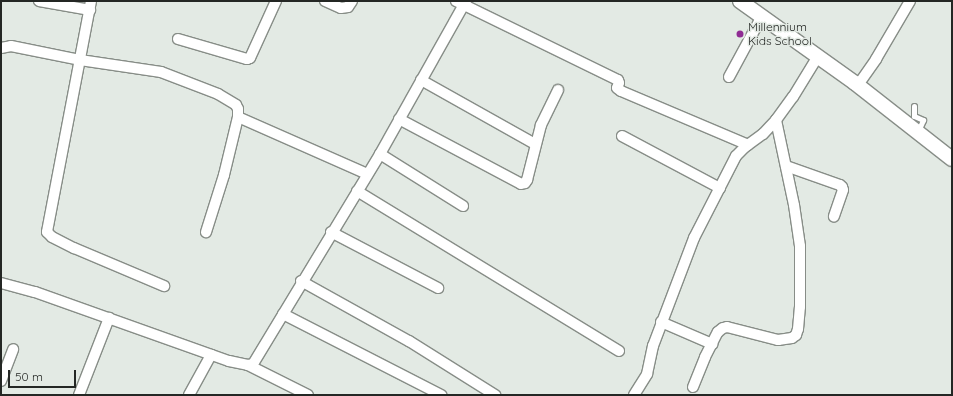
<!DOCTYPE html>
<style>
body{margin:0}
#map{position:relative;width:953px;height:396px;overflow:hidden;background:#e3eae4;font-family:Quicksand,sans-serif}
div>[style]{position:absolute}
.roads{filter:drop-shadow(1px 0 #878d87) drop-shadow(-1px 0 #878d87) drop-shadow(0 1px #878d87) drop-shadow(0 -1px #878d87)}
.service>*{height:5px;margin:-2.5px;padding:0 2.5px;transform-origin:2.5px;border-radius:2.5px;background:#fff}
.minor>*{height:10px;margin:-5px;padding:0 5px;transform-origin:5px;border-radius:5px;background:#fff}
.secondary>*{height:14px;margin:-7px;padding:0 7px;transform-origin:7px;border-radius:7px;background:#fff}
.dots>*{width:11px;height:11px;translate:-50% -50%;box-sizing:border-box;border:2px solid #e3eae4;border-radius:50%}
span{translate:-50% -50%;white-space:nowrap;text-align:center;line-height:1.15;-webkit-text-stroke:3px #e3eae4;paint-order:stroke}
.poi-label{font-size:12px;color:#242724}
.left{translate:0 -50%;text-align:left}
.frame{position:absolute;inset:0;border:2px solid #242724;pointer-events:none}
.scale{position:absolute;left:8px;top:370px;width:68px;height:18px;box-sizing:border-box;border:2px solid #242724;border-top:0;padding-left:5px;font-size:12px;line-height:14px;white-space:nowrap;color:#242724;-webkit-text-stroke:3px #e3eae4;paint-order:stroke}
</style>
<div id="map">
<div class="roads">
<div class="service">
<div style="left:914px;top:106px;width:10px;rotate:90deg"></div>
<div style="left:914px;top:116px;width:10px;rotate:24deg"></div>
<div style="left:923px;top:120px;width:12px;rotate:114deg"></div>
</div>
<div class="minor">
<div style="left:39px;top:1px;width:52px;rotate:10deg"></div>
<div style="left:91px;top:1px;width:235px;rotate:100.8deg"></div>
<div style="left:47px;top:232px;width:7px;rotate:45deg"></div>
<div style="left:52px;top:237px;width:25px;rotate:27deg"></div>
<div style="left:74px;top:248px;width:98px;rotate:22.9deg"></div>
<div style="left:325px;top:1px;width:17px;rotate:24deg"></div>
<div style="left:341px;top:8px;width:7px;rotate:-8deg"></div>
<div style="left:348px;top:7px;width:7px;rotate:-56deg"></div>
<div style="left:456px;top:1px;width:180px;rotate:26deg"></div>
<div style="left:618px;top:80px;width:3px;rotate:72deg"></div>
<div style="left:619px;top:83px;width:5px;rotate:112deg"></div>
<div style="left:617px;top:88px;width:5px;rotate:37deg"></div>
<div style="left:621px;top:91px;width:138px;rotate:23deg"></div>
<div style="left:178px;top:39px;width:72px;rotate:16.2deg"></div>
<div style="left:247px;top:59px;width:3px;rotate:-18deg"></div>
<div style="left:250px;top:58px;width:63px;rotate:-65.5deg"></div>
<div style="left:1px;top:48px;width:10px;rotate:-11deg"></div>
<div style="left:11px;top:46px;width:70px;rotate:11.5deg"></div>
<div style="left:80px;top:60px;width:82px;rotate:8.4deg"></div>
<div style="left:161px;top:72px;width:61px;rotate:21.1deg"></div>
<div style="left:218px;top:94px;width:21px;rotate:31deg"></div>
<div style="left:236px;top:105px;width:4px;rotate:63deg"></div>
<div style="left:238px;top:109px;width:8px;rotate:90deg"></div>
<div style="left:238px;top:117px;width:60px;rotate:103.6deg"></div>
<div style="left:224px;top:175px;width:60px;rotate:107.5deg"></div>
<div style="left:729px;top:77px;width:69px;rotate:-61.6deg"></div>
<div style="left:421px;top:80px;width:131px;rotate:29.3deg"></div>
<div style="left:858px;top:85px;width:32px;rotate:-55deg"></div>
<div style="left:876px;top:59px;width:67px;rotate:-59.6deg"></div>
<div style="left:238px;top:117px;width:141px;rotate:23.8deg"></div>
<div style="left:399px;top:119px;width:138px;rotate:28deg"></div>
<div style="left:521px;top:184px;width:4px;rotate:-14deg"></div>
<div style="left:525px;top:183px;width:4px;rotate:-56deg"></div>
<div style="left:527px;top:180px;width:57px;rotate:-75.7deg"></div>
<div style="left:541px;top:125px;width:39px;rotate:-64deg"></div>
<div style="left:622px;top:136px;width:111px;rotate:28deg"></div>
<div style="left:380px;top:154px;width:98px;rotate:32.1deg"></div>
<div style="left:786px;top:166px;width:57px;rotate:19.4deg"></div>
<div style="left:840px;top:185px;width:3px;rotate:45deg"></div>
<div style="left:842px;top:187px;width:3px;rotate:72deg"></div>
<div style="left:843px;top:190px;width:28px;rotate:109deg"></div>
<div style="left:357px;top:191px;width:307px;rotate:31.4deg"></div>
<div style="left:331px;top:232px;width:121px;rotate:27.6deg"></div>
<div style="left:301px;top:281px;width:124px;rotate:29.1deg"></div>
<div style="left:409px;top:341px;width:102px;rotate:32.1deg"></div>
<div style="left:1px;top:283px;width:35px;rotate:15deg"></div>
<div style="left:35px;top:292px;width:206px;rotate:19.6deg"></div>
<div style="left:229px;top:361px;width:19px;rotate:12deg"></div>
<div style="left:248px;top:365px;width:5px;rotate:-11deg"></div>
<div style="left:253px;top:364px;width:245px;rotate:-58.8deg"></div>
<div style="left:380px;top:154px;width:176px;rotate:-60.7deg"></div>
<div style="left:283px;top:314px;width:178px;rotate:27.1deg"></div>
<div style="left:661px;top:322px;width:56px;rotate:23.3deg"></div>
<div style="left:248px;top:365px;width:67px;rotate:26.6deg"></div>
<div style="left:1px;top:381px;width:34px;rotate:-69deg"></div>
<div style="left:693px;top:387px;width:32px;rotate:-68deg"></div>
<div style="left:705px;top:357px;width:28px;rotate:-63deg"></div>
<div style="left:718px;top:332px;width:6px;rotate:-39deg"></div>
<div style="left:723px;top:328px;width:4px;rotate:-14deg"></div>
<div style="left:727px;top:327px;width:53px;rotate:14.3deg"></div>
<div style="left:778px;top:340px;width:14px;rotate:-8deg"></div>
<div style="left:792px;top:338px;width:5px;rotate:-37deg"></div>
<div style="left:796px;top:335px;width:6px;rotate:-72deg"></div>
<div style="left:798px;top:329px;width:22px;rotate:-85deg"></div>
<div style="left:800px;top:307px;width:61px;rotate:-90deg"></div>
<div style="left:800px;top:246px;width:41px;rotate:-98.3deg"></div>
<div style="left:794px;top:205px;width:87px;rotate:-102deg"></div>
<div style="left:79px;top:395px;width:83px;rotate:-68.7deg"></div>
<div style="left:189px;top:395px;width:46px;rotate:-61.2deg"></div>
<div style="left:634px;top:395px;width:25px;rotate:-58deg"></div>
<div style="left:647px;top:374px;width:29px;rotate:-78deg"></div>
<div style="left:653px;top:346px;width:116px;rotate:-69.2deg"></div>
<div style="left:694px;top:238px;width:92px;rotate:-62.9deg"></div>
<div style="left:736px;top:156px;width:13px;rotate:-45deg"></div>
<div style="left:745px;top:147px;width:22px;rotate:-36deg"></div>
<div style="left:763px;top:134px;width:19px;rotate:-47deg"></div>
<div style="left:776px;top:120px;width:29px;rotate:-54deg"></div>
<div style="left:793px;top:97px;width:48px;rotate:-58.6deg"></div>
</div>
<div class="secondary">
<div style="left:740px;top:1px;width:141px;rotate:35.5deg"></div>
<div style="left:855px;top:83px;width:123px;rotate:38.1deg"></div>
</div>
</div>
<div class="dots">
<div style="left:740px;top:34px;background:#8f2c93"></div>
</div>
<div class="poi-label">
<span class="left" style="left:748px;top:34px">Millennium<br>Kids School</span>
</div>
<div class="frame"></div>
<div class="scale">50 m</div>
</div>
